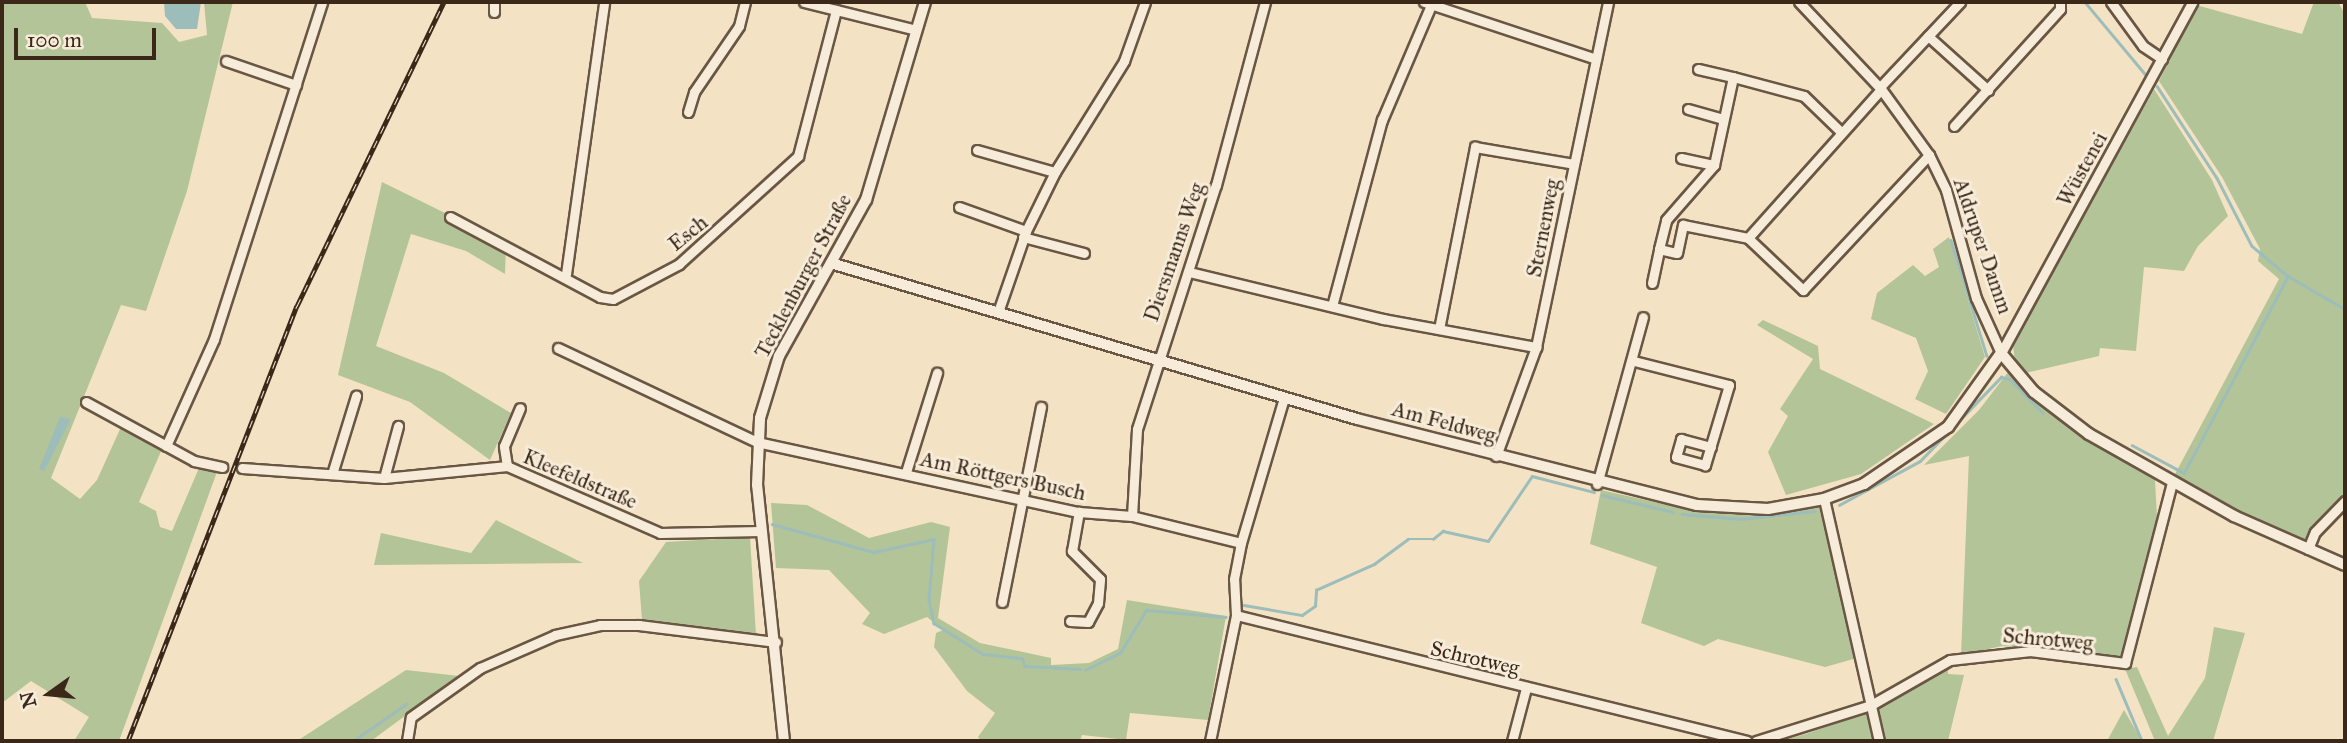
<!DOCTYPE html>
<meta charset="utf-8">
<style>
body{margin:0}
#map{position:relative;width:2347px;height:743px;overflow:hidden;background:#f3e2c4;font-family:"IM FELL Great Primer",serif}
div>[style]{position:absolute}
.green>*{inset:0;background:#b4c499}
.water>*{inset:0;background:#9cbdb9}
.stream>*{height:2.5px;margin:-1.25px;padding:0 1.25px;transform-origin:1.25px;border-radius:1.25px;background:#9cbdb9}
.roads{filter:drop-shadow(2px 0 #695643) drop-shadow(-2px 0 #695643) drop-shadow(0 2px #695643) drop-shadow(0 -2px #695643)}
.minor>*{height:9px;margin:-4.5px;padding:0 4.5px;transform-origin:4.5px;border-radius:4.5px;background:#f7ecd9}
.tertiary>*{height:10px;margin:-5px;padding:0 5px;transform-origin:5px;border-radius:5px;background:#f7ecd9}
.rail>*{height:5px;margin-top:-2.5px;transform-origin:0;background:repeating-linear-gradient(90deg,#f7ecd9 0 8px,#3b2818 0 16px);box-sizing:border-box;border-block:2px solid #3b2818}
span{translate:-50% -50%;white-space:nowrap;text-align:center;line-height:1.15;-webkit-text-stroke:6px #f7ecd9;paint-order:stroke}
.street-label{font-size:21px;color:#3b2818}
.frame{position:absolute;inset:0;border:4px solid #3b2818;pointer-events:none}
.north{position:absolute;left:14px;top:659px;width:70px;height:70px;-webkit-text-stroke:5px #f7ecd9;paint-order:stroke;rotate:255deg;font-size:19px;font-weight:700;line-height:28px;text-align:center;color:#3b2818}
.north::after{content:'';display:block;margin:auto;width:24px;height:32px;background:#3b2818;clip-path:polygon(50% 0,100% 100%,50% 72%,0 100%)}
.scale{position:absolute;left:14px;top:28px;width:142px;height:32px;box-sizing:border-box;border:4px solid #3b2818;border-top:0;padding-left:9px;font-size:21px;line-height:24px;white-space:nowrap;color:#3b2818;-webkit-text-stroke:5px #f7ecd9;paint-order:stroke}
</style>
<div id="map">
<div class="green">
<div style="clip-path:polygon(2px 2px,85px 2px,92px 18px,162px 23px,179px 42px,207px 35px,204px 2px,233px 2px,187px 191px,146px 311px,121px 305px,51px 478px,80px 499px,97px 480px,121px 427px,162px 449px,139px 502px,156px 511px,160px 527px,172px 531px,199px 468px,217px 472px,119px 741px,74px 741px,89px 717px,31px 681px,2px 703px)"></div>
<div style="clip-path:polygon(2314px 2px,2338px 2px,2345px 14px,2345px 494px,2305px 540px,2236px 511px,2174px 476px,2279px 279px,2258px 261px,2260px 249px,2222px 177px,2159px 81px,2196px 5px,2302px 34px)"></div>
<div style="clip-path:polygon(2154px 89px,2212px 180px,2228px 216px,2198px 246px,2184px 271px,2144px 267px,2136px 351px,2100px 348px,2099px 356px,2025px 373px,2015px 362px,2013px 345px)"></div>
<div style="clip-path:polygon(382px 182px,506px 243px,505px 274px,466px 251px,411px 234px,376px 346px,444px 373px,511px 413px,490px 460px,410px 402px,338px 375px)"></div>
<div style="clip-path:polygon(1949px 237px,1985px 357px,1946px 414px,1915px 399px,1928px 371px,1916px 338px,1871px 319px,1877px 293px,1913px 265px,1925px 276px,1939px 267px,1933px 249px)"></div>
<div style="clip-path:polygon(1763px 320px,1818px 346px,1820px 369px,1934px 424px,1861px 474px,1786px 495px,1768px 452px,1788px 416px,1780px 409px,1813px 359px,1757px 325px)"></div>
<div style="clip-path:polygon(2009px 371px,2054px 416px,2155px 480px,2157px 517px,2126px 658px,2002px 646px,1961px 655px,1969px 456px,1924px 465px,1979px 410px)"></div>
<div style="clip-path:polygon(1601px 490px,1694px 511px,1765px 513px,1819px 507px,1857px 658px,1825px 667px,1718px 639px,1704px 646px,1641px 623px,1657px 567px,1590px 544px)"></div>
<div style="clip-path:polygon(771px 503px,807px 505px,869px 538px,931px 522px,950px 527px,938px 618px,980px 643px,1051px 658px,1051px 665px,1089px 663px,1118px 649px,1127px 600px,1226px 616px,1208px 720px,1130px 713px,1126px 740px,1136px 741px,1082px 735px,1080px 741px,981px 741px,978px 737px,995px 713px,967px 691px,934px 647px,936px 633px,943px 630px,927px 617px,884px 634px,862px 624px,870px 613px,829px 570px,776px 568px)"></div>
<div style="clip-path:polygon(496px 520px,583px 563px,374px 565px,381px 533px,471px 553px)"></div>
<div style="clip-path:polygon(750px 537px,756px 635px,642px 620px,639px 581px,666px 542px)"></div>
<div style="clip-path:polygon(2214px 627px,2245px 633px,2213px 741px,2155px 741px,2125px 669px,2137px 667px,2168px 736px,2205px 678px)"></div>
<div style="clip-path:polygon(1948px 668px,1948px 674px,1964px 675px,1948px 741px,1885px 741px,1877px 708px,1885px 698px)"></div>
<div style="clip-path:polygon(406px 670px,459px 676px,371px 741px,297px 741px)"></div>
<div style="clip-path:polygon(2124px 710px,2142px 741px,2107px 741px)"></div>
<div style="clip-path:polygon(1867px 712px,1874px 741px,1780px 741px,1806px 734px)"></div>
</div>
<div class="water">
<div style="clip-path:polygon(164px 2px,201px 2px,197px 29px,176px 29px,165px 16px)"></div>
<div style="clip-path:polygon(60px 417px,71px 419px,44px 471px,39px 469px)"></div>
</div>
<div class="stream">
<div style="left:2085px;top:2px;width:95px;rotate:50.1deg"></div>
<div style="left:2157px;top:86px;width:110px;rotate:56.9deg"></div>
<div style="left:2217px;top:178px;width:76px;rotate:62.8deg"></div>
<div style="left:2252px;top:246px;width:47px;rotate:39.8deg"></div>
<div style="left:1951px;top:240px;width:121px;rotate:72.8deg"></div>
<div style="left:2132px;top:445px;width:59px;rotate:28.3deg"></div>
<div style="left:2184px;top:473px;width:223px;rotate:-62.2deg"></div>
<div style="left:2288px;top:276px;width:66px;rotate:30.1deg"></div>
<div style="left:1602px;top:495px;width:73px;rotate:13.5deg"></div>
<div style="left:1839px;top:505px;width:92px;rotate:-28.5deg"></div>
<div style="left:1920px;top:461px;width:117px;rotate:-46deg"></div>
<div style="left:2001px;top:377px;width:9px;rotate:13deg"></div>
<div style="left:2010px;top:379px;width:47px;rotate:45.9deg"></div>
<div style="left:1682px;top:514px;width:59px;rotate:4.8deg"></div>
<div style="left:1741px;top:519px;width:74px;rotate:-6.2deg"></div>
<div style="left:772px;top:524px;width:106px;rotate:15.4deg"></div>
<div style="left:874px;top:552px;width:61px;rotate:-12.2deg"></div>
<div style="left:934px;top:539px;width:61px;rotate:94.7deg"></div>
<div style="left:929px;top:600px;width:24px;rotate:78deg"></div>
<div style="left:934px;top:623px;width:58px;rotate:32.3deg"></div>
<div style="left:983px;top:654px;width:39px;rotate:6deg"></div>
<div style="left:1022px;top:658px;width:9px;rotate:69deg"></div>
<div style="left:1025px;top:666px;width:55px;rotate:3.1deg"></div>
<div style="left:1244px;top:605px;width:59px;rotate:9.8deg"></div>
<div style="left:1302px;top:615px;width:16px;rotate:-35deg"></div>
<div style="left:1315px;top:606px;width:16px;rotate:-86deg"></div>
<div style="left:1316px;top:590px;width:64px;rotate:-24.1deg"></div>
<div style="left:1374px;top:564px;width:42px;rotate:-36.3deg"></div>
<div style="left:1408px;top:539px;width:25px"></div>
<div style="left:1433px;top:539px;width:13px;rotate:-39deg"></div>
<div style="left:1443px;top:531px;width:46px;rotate:12.5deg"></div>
<div style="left:1488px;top:541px;width:78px;rotate:-55.9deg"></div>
<div style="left:1532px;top:476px;width:64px;rotate:14.5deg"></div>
<div style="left:1085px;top:670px;width:39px;rotate:-26deg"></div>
<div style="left:1120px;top:653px;width:50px;rotate:-58.8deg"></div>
<div style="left:1146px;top:610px;width:80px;rotate:5deg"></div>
<div style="left:2116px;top:679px;width:67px;rotate:67.2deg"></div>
<div style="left:353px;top:741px;width:65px;rotate:-34.9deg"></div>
</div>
<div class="roads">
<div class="minor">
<div style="left:804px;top:2px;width:115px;rotate:14deg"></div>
<div style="left:1424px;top:2px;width:181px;rotate:18.3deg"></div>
<div style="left:1799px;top:2px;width:120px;rotate:46.7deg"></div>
<div style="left:1881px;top:89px;width:82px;rotate:54deg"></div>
<div style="left:1929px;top:155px;width:39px;rotate:64deg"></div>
<div style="left:1946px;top:190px;width:112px;rotate:74.5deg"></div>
<div style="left:1976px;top:298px;width:60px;rotate:65.6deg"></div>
<div style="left:2111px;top:2px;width:54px;rotate:54deg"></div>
<div style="left:2143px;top:46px;width:23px;rotate:34deg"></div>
<div style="left:494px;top:12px;width:10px;rotate:-90deg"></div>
<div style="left:1928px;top:36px;width:81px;rotate:42deg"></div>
<div style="left:226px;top:61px;width:74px;rotate:18.9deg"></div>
<div style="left:1698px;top:69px;width:36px;rotate:13deg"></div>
<div style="left:1880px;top:87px;width:117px;rotate:-46.7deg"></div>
<div style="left:1688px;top:109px;width:36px;rotate:16deg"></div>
<div style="left:688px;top:112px;width:21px;rotate:-73deg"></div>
<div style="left:694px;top:92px;width:80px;rotate:-55.7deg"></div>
<div style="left:739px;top:26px;width:25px;rotate:-76deg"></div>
<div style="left:1954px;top:126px;width:158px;rotate:-47.8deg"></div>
<div style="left:2060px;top:9px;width:7px;rotate:-90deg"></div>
<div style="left:977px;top:150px;width:81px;rotate:15.8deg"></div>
<div style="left:1681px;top:158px;width:34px;rotate:12deg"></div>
<div style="left:959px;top:207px;width:71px;rotate:19.7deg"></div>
<div style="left:450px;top:217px;width:170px;rotate:28.1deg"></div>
<div style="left:600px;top:297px;width:13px;rotate:9deg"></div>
<div style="left:613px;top:299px;width:75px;rotate:-27.9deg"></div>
<div style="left:679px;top:264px;width:161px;rotate:-42.2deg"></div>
<div style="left:798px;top:156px;width:151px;rotate:-75.4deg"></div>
<div style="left:1023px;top:237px;width:63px;rotate:14.7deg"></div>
<div style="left:1748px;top:238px;width:200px;rotate:-48.2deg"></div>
<div style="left:1659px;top:249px;width:30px;rotate:-76deg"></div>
<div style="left:1666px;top:220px;width:73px;rotate:-48.9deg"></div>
<div style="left:1714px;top:165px;width:90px;rotate:-77.8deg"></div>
<div style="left:1733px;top:77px;width:73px;rotate:15deg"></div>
<div style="left:1804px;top:96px;width:50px;rotate:44.2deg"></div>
<div style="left:1189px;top:272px;width:200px;rotate:13.6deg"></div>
<div style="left:1383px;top:319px;width:156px;rotate:10.4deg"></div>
<div style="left:566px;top:274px;width:275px;rotate:-82deg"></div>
<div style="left:1652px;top:283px;width:35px;rotate:-78deg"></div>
<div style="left:1659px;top:249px;width:18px;rotate:13deg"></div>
<div style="left:1677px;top:253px;width:29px;rotate:-78deg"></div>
<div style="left:1683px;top:225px;width:66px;rotate:11.3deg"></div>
<div style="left:1748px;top:238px;width:76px;rotate:43.4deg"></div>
<div style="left:1803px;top:290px;width:185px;rotate:-47deg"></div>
<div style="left:1332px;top:306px;width:193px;rotate:-75deg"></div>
<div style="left:1382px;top:120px;width:125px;rotate:-66.9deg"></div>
<div style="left:998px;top:312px;width:86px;rotate:-70.9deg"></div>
<div style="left:1026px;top:231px;width:66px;rotate:-63.8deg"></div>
<div style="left:1055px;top:172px;width:131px;rotate:-58.1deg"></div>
<div style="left:1124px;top:61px;width:63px;rotate:-70.4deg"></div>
<div style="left:1439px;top:329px;width:186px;rotate:-78.8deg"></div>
<div style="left:1475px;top:147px;width:100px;rotate:9.7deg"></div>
<div style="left:558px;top:348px;width:220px;rotate:25.3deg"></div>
<div style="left:757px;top:442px;width:330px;rotate:12.3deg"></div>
<div style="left:1079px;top:512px;width:53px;rotate:4.3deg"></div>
<div style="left:1132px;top:516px;width:112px;rotate:13.9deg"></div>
<div style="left:2001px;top:353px;width:400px;rotate:-61.4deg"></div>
<div style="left:1634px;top:361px;width:98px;rotate:14.2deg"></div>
<div style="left:1729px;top:385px;width:84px;rotate:106.7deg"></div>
<div style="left:1705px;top:465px;width:30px;rotate:-165deg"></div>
<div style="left:1676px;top:457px;width:19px;rotate:-74deg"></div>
<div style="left:1681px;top:439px;width:31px;rotate:15deg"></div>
<div style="left:86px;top:402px;width:123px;rotate:28.6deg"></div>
<div style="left:194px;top:461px;width:29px;rotate:12deg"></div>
<div style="left:166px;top:446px;width:117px;rotate:-65.8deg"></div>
<div style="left:214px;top:339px;width:354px;rotate:-72.2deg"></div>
<div style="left:1496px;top:456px;width:116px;rotate:-69.8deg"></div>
<div style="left:1536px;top:347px;width:352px;rotate:-78.2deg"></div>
<div style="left:507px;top:466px;width:20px;rotate:-99deg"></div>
<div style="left:504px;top:446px;width:41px;rotate:-67.2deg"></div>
<div style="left:242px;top:468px;width:142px;rotate:4deg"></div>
<div style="left:384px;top:478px;width:124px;rotate:-5.6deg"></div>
<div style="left:507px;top:466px;width:167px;rotate:23.6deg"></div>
<div style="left:660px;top:533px;width:101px;rotate:-1.1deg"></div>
<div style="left:906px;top:472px;width:104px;rotate:-72.6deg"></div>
<div style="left:332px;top:474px;width:82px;rotate:-72.9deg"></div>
<div style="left:384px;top:478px;width:54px;rotate:-74.9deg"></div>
<div style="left:1597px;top:484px;width:173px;rotate:-74.6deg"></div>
<div style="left:1824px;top:499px;width:248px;rotate:77.2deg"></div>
<div style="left:1132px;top:516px;width:87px;rotate:-86.7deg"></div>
<div style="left:1137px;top:429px;width:256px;rotate:-72.1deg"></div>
<div style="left:1216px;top:185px;width:189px;rotate:-75deg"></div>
<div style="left:2308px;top:549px;width:18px;rotate:-68deg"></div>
<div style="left:2315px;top:532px;width:43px;rotate:-45.9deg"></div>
<div style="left:1002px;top:602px;width:199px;rotate:-78.7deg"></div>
<div style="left:1236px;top:615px;width:526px;rotate:13.85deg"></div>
<div style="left:1070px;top:621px;width:18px;rotate:3deg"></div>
<div style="left:1088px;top:622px;width:21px;rotate:-62deg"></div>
<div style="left:1098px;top:603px;width:24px;rotate:-85deg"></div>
<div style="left:1100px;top:579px;width:40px;rotate:-135deg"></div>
<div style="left:1072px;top:551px;width:40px;rotate:-80deg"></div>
<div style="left:407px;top:741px;width:24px;rotate:-81deg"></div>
<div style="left:411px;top:717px;width:85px;rotate:-35.4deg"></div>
<div style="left:480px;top:668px;width:82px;rotate:-23.7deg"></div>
<div style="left:555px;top:635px;width:46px;rotate:-12.5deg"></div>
<div style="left:600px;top:625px;width:39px"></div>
<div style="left:639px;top:625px;width:138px;rotate:7.1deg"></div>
<div style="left:1210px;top:741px;width:129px;rotate:-78.3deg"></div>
<div style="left:1236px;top:615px;width:36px;rotate:-93deg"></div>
<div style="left:1234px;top:579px;width:37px;rotate:-79deg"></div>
<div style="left:1241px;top:543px;width:151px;rotate:-73.5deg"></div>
<div style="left:1512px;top:741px;width:55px;rotate:-75.2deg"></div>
<div style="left:1756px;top:741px;width:121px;rotate:-17.4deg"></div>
<div style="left:1871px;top:705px;width:91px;rotate:-29.7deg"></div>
<div style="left:1950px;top:660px;width:81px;rotate:-6.4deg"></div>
<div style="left:2030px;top:651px;width:96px;rotate:7.2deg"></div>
<div style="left:2125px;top:663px;width:186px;rotate:-75.4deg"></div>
</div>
<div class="tertiary">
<div style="left:834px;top:264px;width:545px;rotate:16.51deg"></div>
<div style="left:1357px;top:419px;width:351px;rotate:14.2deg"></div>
<div style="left:1697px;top:505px;width:71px;rotate:3.2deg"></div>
<div style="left:1768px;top:509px;width:57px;rotate:-10.1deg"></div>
<div style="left:1824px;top:499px;width:43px;rotate:-20.6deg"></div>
<div style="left:1864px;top:484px;width:102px;rotate:-34.2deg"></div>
<div style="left:1948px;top:427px;width:91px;rotate:-54.4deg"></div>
<div style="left:2001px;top:353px;width:51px;rotate:49.8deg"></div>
<div style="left:2034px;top:392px;width:69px;rotate:37.4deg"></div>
<div style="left:2089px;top:434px;width:167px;rotate:29.5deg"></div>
<div style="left:2234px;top:516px;width:121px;rotate:23.8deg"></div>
<div style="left:784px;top:741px;width:257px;rotate:-96deg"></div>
<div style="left:757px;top:485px;width:67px;rotate:-87.4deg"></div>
<div style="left:760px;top:418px;width:65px;rotate:-73deg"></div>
<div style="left:779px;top:356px;width:179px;rotate:-60.9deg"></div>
<div style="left:866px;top:200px;width:207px;rotate:-73.4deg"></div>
</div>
</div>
<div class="rail">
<div style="left:128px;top:741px;width:467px;rotate:-68.8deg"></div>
<div style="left:297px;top:306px;width:338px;rotate:-64.2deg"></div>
</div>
<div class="street-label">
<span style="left:2082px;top:169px;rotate:-61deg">Wüstenei</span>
<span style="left:1543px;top:228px;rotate:-79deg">Sternenweg</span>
<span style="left:688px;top:233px;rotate:-39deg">Esch</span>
<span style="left:1983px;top:246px;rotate:71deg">Aldruper Damm</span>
<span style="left:1174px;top:252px;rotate:-71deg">Diersmanns Weg</span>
<span style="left:803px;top:276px;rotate:-62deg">Tecklenburger Straße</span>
<span style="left:1444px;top:422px;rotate:15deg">Am Feldweg</span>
<span style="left:1003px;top:476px;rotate:12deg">Am Röttgers Busch</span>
<span style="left:580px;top:479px;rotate:23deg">Kleefeldstraße</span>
<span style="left:2048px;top:639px;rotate:5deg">Schrotweg</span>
<span style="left:1475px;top:658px;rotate:13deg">Schrotweg</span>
</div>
<div class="frame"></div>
<div class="north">N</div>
<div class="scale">100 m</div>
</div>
